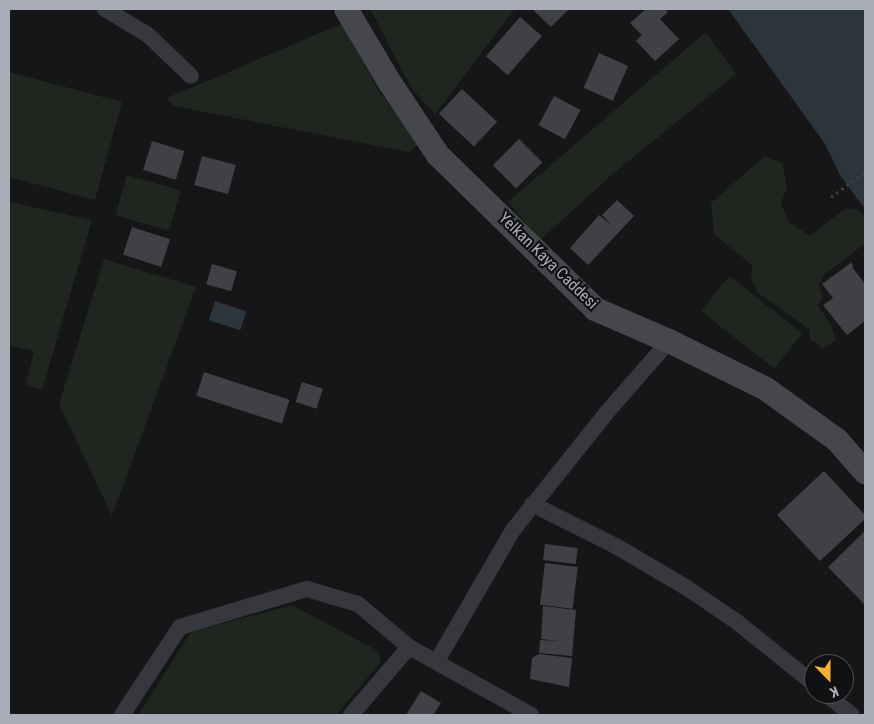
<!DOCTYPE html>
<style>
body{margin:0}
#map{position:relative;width:874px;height:724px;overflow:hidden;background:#161618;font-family:"Roboto Condensed",sans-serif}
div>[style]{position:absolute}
.green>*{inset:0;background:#1e261f;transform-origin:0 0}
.water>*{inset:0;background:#2c353c;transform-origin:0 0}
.building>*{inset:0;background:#404145;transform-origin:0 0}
.path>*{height:3px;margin-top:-1.5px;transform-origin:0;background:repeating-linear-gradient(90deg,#3d3f44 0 2.5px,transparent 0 6.5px)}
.street>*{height:16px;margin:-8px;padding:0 8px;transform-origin:8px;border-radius:8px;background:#37383d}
.secondary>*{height:24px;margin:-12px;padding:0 12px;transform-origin:12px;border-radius:12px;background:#45474d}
span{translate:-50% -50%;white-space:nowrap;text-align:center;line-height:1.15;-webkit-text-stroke:4.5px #111113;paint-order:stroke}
.street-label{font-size:16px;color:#a8adb8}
.frame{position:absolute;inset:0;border:10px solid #a8adb8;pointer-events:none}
.north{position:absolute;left:804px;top:654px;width:50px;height:50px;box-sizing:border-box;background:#111113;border:1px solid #4d4f55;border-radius:50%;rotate:158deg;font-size:14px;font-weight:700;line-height:20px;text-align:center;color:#a8adb8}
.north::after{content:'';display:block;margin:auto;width:18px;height:22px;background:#f2b134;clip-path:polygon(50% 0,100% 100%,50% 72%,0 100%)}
</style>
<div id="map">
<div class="green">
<div style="clip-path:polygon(370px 9px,515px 9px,435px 114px,412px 89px)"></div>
<div style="clip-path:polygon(341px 24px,379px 91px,418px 144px,409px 152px,174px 106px,167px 98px)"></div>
<div style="clip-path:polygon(706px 32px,736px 74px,616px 171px,540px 240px,508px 202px)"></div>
<div style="clip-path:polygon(9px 72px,122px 102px,95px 200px,9px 177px)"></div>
<div style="clip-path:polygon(765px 156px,782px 163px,787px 188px,781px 203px,789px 222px,810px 236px,843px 210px,855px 208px,865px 217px,864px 244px,824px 275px,819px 284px,823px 297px,818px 305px,832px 327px,836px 340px,822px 349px,817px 343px,811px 341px,809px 329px,757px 292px,751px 277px,752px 265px,714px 234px,711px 203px)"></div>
<div style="left:127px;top:175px;width:56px;height:42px;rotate:16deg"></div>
<div style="clip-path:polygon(9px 202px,92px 220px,42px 390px,26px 385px,34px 351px,9px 345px)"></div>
<div style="clip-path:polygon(104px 259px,196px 287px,112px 516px,59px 404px)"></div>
<div style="left:729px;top:276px;width:93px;height:45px;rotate:38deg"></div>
<div style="clip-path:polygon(292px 605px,378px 651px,381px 662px,336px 715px,138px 715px,191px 632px)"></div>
</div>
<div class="water">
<div style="clip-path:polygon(728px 9px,865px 9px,865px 209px,840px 175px,825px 144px)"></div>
<div style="left:215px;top:301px;width:33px;height:20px;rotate:18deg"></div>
</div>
<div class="building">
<div style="clip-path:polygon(532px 9px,569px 9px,551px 27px)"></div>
<div style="clip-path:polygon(646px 9px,665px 9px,668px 12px,660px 19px,679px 39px,655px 61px,636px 41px,642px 35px,630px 23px)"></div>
<div style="left:520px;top:17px;width:29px;height:52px;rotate:41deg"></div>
<div style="left:599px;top:53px;width:32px;height:38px;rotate:24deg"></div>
<div style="left:462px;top:89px;width:48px;height:34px;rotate:43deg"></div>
<div style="left:554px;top:96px;width:30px;height:33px;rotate:28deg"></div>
<div style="left:519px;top:139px;width:33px;height:37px;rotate:45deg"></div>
<div style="left:152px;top:141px;width:34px;height:30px;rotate:17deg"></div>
<div style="left:202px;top:156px;width:35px;height:30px;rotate:15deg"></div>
<div style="clip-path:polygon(617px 200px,634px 216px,588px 265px,570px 248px,599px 215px,612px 226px,602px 215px)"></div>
<div style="left:132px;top:227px;width:40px;height:29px;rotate:18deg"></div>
<div style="clip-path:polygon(852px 262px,853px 268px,865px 284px,865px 321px,847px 335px,823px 305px,833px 298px,822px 284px)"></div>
<div style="left:212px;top:264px;width:26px;height:21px;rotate:16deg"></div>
<div style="left:204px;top:372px;width:90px;height:25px;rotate:18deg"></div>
<div style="left:302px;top:382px;width:22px;height:21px;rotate:18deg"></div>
<div style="clip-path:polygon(824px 471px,865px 515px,865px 519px,820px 561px,777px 515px)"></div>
<div style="clip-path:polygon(865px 531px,865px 605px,828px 567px)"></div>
<div style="left:545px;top:544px;width:33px;height:16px;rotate:7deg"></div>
<div style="left:545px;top:563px;width:33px;height:42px;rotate:7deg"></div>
<div style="clip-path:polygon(543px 606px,576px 610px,572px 656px,539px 653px,540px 640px,559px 641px,541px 639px)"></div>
<div style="clip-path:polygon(539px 654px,572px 658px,569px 687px,530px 679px,532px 658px)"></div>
<div style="clip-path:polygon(421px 691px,441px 703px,433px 715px,406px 715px)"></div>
</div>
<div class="path">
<div style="left:831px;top:197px;width:42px;rotate:-36.3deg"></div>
</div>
<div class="street">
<div style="left:105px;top:9px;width:50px;rotate:31.2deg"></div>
<div style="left:148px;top:35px;width:59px;rotate:43.6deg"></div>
<div style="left:532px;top:504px;width:94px;rotate:26.6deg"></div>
<div style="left:616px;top:546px;width:82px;rotate:30.6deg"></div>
<div style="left:687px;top:588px;width:60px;rotate:34.2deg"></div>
<div style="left:737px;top:622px;width:99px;rotate:38.8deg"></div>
<div style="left:437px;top:661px;width:151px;rotate:-59.9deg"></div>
<div style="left:513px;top:530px;width:152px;rotate:-51.4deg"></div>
<div style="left:608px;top:411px;width:93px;rotate:-48.9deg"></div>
<div style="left:826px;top:694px;width:33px;rotate:39deg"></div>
<div style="left:122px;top:715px;width:105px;rotate:-56.6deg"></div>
<div style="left:180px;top:627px;width:133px;rotate:-16.7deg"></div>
<div style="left:307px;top:589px;width:53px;rotate:16.4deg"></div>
<div style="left:358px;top:604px;width:67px;rotate:40.1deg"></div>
<div style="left:409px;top:647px;width:140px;rotate:29.1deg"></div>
<div style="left:351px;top:715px;width:89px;rotate:-49.5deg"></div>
</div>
<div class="secondary">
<div style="left:346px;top:9px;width:86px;rotate:59.3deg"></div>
<div style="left:390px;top:83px;width:87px;rotate:56.3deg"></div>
<div style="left:438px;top:155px;width:220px;rotate:44.4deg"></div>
<div style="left:595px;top:309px;width:81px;rotate:23.4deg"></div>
<div style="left:669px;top:341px;width:108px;rotate:26.3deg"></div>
<div style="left:766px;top:389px;width:87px;rotate:35.7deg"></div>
<div style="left:837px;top:440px;width:43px;rotate:48.8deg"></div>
</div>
<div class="street-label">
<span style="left:548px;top:261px;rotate:44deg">Yelkan Kaya Caddesi</span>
</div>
<div class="frame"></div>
<div class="north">K</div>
</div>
